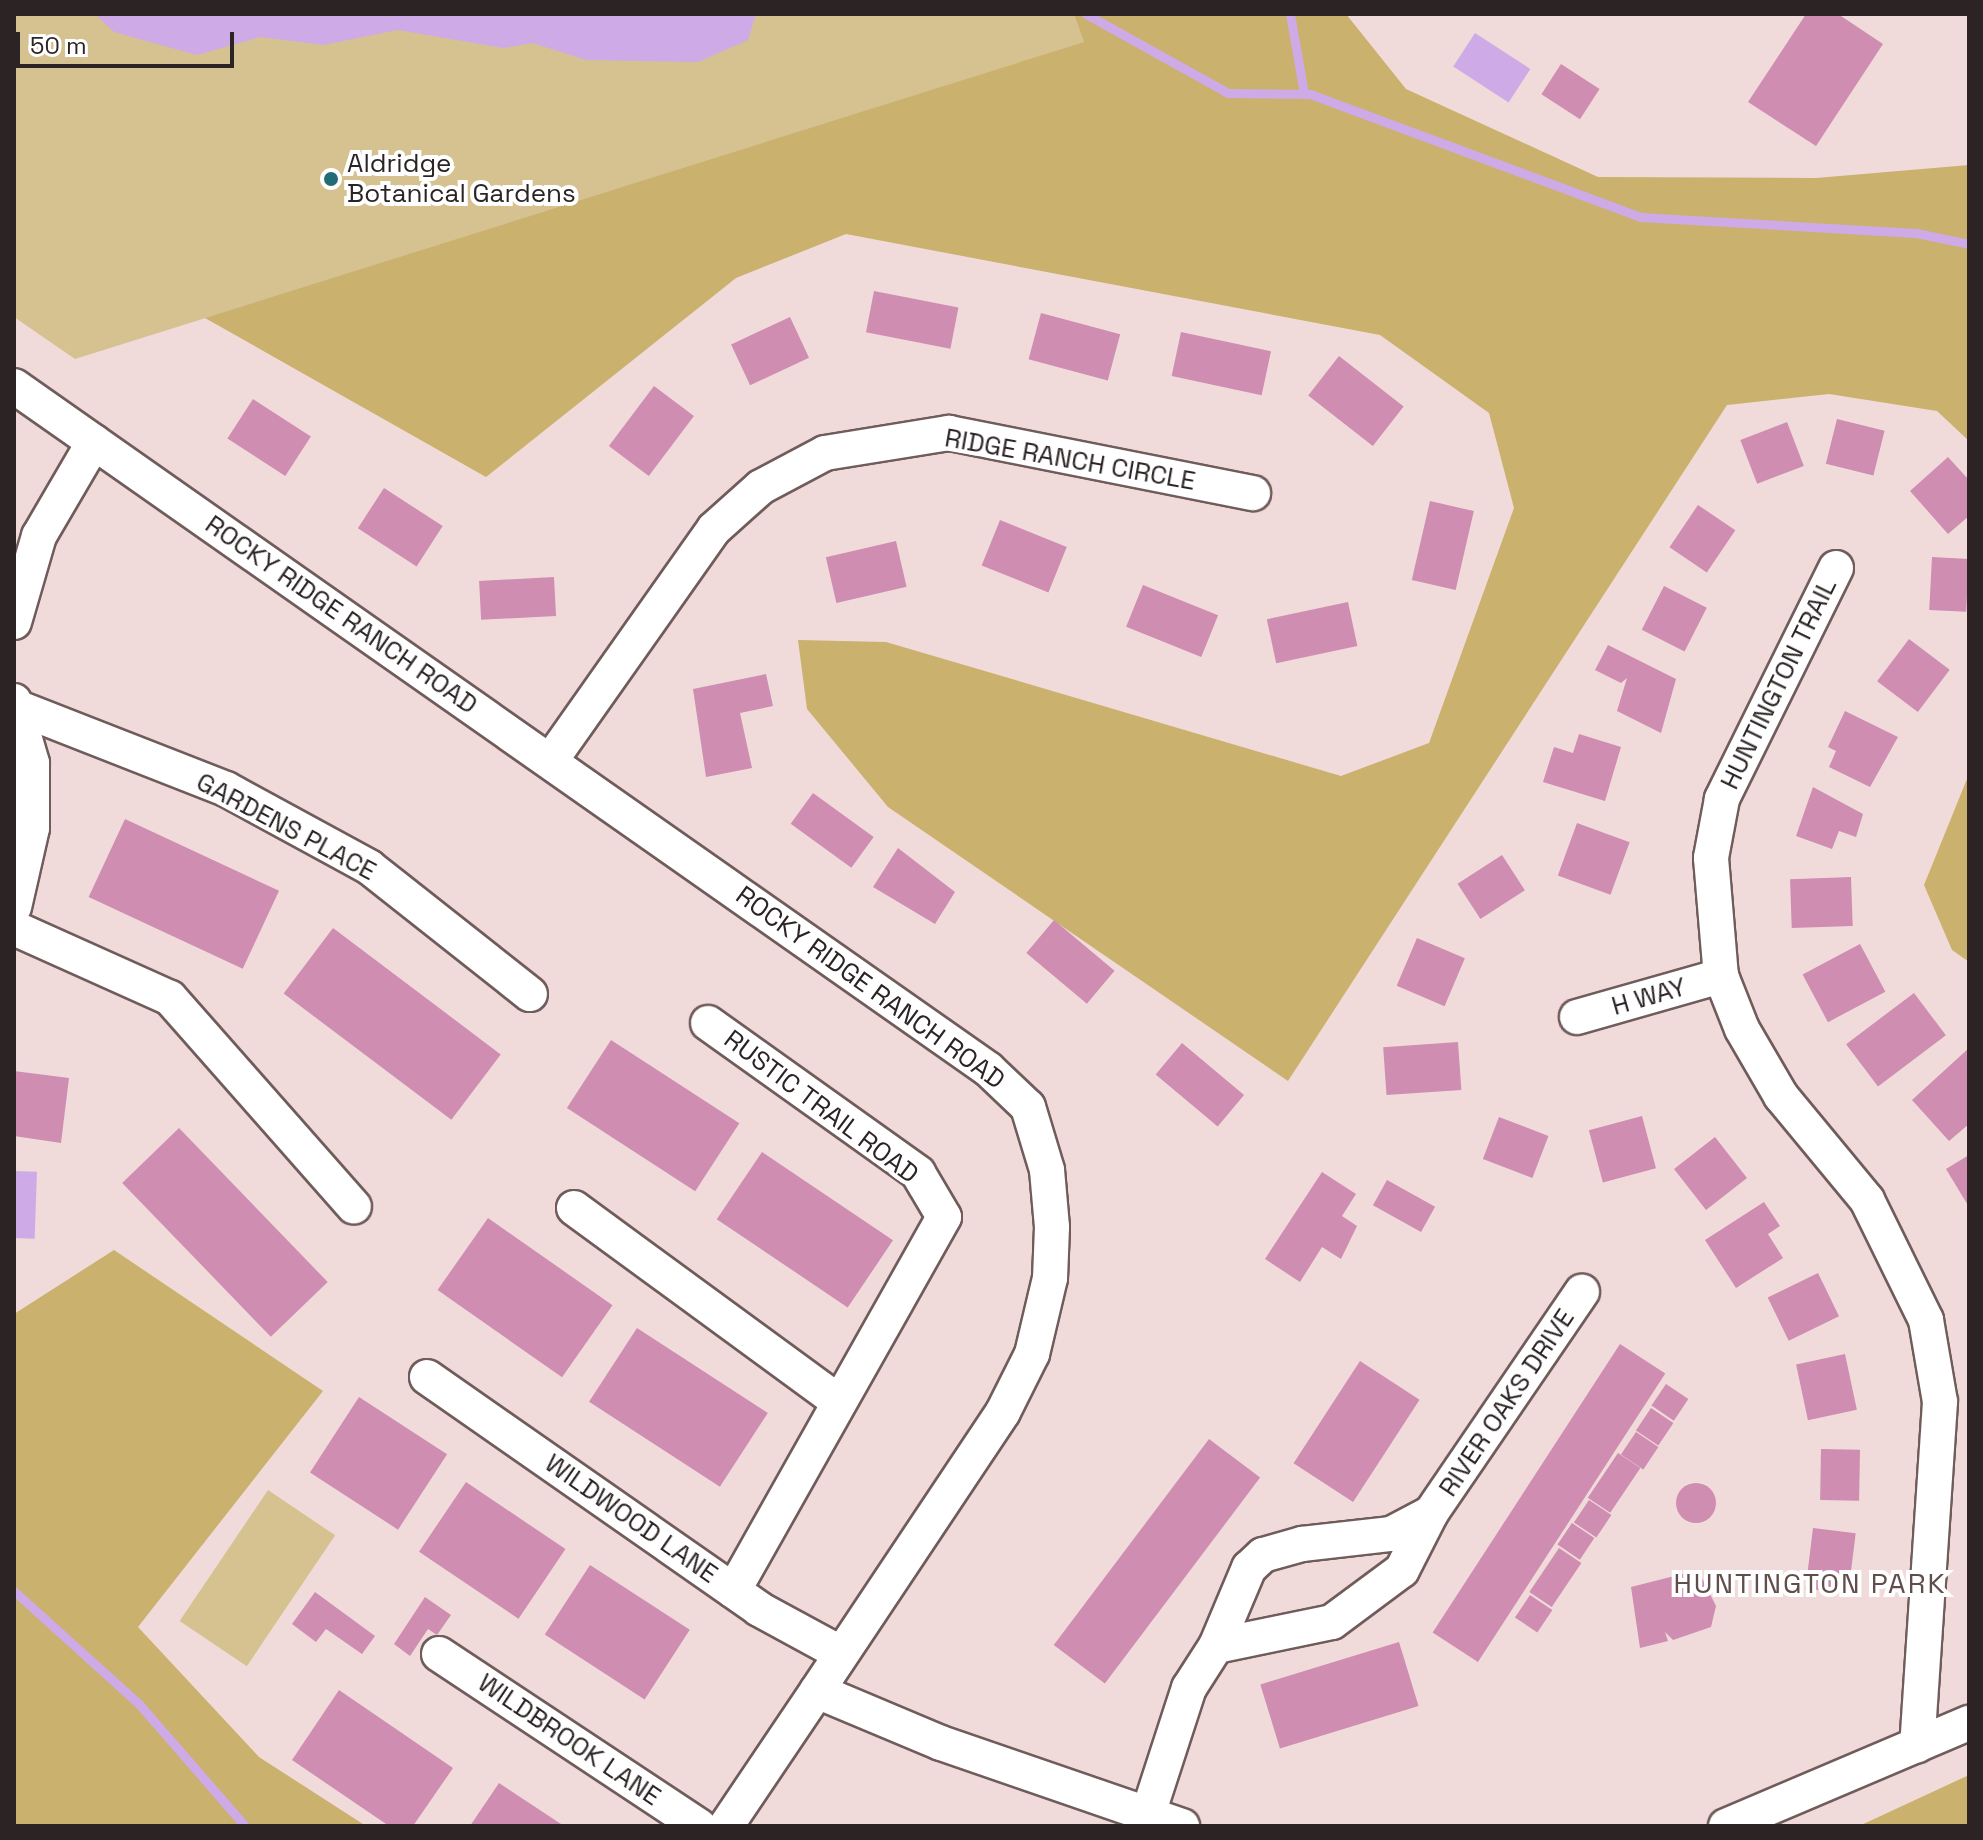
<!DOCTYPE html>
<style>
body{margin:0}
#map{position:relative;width:1983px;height:1840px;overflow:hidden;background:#f1dbda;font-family:"Space Grotesk",sans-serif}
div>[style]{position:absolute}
.green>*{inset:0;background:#d5c290;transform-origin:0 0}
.forest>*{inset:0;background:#cab16d}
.water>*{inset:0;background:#ceabe7;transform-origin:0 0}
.stream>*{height:9px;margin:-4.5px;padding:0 4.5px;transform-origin:4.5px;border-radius:4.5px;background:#ceabe7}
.building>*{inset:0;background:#ce8db1;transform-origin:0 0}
.round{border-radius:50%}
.roads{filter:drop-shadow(2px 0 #6f5c5b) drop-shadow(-2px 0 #6f5c5b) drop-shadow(0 2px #6f5c5b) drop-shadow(0 -2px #6f5c5b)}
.minor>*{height:34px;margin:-17px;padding:0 17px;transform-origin:17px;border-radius:17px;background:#fff}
.dots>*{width:22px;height:22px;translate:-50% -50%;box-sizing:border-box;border:4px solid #fff;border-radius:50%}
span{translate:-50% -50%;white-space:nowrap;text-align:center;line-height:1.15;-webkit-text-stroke:8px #fff;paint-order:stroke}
.poi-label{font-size:26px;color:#2c2424}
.left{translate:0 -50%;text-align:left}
.street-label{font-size:26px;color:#2c2424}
.neighbourhood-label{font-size:28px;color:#604e4d;letter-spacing:2px}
.frame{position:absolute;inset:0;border:16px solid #2c2424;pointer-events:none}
.scale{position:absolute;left:16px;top:32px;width:218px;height:36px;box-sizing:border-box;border:4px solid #2c2424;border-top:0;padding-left:10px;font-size:24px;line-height:28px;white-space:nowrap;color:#2c2424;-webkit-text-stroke:6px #fff;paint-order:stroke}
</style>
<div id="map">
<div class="green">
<div style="clip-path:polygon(14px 14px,1074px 14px,1085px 42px,75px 359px,14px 317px)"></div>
<div style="left:268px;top:1490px;width:81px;height:158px;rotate:34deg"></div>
</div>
<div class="forest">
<div style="clip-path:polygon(1074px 14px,1346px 14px,1406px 89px,1598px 177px,1816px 178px,1969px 165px,1969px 441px,1937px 411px,1829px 394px,1727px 405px,1288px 1081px,888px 807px,807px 709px,798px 640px,886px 642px,1341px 776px,1429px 743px,1514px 508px,1489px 413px,1380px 335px,846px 234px,736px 278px,486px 477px,205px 318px,1084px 42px)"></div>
<div style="clip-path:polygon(1969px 774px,1969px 962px,1952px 950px,1924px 885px)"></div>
<div style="clip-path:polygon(114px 1250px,323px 1391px,138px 1627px,259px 1757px,366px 1826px,14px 1826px,14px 1314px)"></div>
<div style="clip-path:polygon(1969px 1775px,1969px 1826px,1859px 1826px)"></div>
</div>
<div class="water">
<div style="clip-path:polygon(95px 14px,756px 14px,748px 40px,698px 62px,586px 60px,532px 43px,503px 48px,398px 30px,323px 45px,260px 37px,197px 55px,114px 32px)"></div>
<div style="left:1475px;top:33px;width:66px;height:40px;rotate:33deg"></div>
<div style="left:14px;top:1171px;width:23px;height:67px;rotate:2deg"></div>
</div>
<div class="stream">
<div style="left:1086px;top:14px;width:162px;rotate:29.1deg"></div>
<div style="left:1228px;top:93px;width:82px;rotate:0.7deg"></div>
<div style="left:1310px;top:94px;width:352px;rotate:20.4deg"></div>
<div style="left:1640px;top:217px;width:276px;rotate:3.3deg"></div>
<div style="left:1916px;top:233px;width:54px;rotate:11.7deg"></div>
<div style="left:1290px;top:14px;width:80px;rotate:80deg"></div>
<div style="left:14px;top:1591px;width:169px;rotate:42.1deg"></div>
<div style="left:139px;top:1704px;width:162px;rotate:49deg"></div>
</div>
<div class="building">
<div style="clip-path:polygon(1806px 14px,1838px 14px,1883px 44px,1816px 146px,1748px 102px)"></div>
<div style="left:1561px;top:64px;width:46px;height:36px;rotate:33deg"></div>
<div style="left:874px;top:291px;width:86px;height:42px;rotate:11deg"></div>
<div style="left:1041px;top:313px;width:82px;height:48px;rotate:15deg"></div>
<div style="left:790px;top:317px;width:45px;height:65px;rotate:65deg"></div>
<div style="left:1181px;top:332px;width:92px;height:45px;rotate:12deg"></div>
<div style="left:1339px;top:356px;width:82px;height:50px;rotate:38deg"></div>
<div style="left:654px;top:386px;width:50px;height:75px;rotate:37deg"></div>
<div style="left:253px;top:399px;width:69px;height:47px;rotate:33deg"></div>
<div style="left:1837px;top:419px;width:49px;height:46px;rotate:14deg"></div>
<div style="left:1787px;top:422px;width:47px;height:50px;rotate:69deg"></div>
<div style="clip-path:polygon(1948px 457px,1969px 480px,1969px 516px,1948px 534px,1910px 491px)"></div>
<div style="left:384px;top:488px;width:70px;height:48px;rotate:33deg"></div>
<div style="left:1430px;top:501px;width:45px;height:81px;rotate:13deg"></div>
<div style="left:1698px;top:505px;width:45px;height:51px;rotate:34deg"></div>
<div style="left:1000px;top:520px;width:72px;height:49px;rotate:22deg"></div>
<div style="left:896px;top:541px;width:47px;height:72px;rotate:77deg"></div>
<div style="left:1932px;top:557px;width:37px;height:53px;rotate:3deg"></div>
<div style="left:554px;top:577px;width:39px;height:75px;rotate:87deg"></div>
<div style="left:1143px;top:585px;width:81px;height:45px;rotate:22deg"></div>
<div style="left:1664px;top:586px;width:48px;height:49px;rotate:27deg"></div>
<div style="left:1348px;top:602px;width:45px;height:83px;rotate:78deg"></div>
<div style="left:1909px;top:639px;width:51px;height:53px;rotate:37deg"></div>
<div style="clip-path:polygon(1608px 645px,1676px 679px,1661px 733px,1617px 711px,1627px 678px,1621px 683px,1595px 670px)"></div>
<div style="clip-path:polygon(766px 674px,773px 706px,740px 713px,752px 768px,706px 777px,693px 689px)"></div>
<div style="clip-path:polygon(1845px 711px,1898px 737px,1870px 787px,1829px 767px,1836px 751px,1828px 747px)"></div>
<div style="clip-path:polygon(1579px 734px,1621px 747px,1605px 801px,1543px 782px,1554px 747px,1573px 753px)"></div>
<div style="clip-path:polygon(1813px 787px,1863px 814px,1856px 837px,1839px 831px,1832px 849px,1796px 836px)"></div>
<div style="left:813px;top:793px;width:75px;height:38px;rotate:36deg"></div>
<div style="left:125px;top:819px;width:170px;height:86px;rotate:25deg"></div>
<div style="left:1577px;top:823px;width:56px;height:56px;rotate:20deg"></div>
<div style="clip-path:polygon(898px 848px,955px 892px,935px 924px,873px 887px)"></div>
<div style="left:1502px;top:855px;width:42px;height:53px;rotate:57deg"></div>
<div style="left:1851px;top:877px;width:49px;height:61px;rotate:88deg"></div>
<div style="left:1054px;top:920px;width:79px;height:43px;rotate:40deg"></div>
<div style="left:333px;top:928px;width:210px;height:82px;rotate:37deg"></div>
<div style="left:1417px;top:938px;width:52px;height:52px;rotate:23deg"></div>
<div style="left:1860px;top:944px;width:54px;height:65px;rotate:62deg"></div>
<div style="left:1914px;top:993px;width:53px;height:85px;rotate:53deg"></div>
<div style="left:611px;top:1040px;width:153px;height:81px;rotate:33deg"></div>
<div style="left:1458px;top:1042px;width:48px;height:75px;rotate:86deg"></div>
<div style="left:1182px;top:1043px;width:81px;height:41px;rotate:40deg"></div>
<div style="clip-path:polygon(1969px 1048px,1969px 1124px,1949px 1141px,1912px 1100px)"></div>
<div style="clip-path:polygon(14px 1071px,69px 1078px,61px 1143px,14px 1136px)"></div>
<div style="left:1642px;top:1116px;width:54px;height:55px;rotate:75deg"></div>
<div style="left:1499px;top:1117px;width:53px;height:45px;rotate:21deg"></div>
<div style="left:179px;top:1128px;width:214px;height:79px;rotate:46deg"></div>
<div style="left:1715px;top:1137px;width:52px;height:52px;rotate:52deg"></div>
<div style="left:762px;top:1152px;width:158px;height:81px;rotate:34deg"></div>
<div style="clip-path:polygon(1969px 1155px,1969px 1207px,1946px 1169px)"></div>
<div style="clip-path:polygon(1322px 1172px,1356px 1194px,1342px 1216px,1357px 1226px,1341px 1259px,1322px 1247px,1300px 1282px,1265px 1259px)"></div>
<div style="left:1387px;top:1180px;width:55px;height:29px;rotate:29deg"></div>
<div style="clip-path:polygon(1764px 1202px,1780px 1226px,1768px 1234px,1783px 1258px,1736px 1288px,1705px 1240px)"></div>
<div style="left:488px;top:1218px;width:152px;height:88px;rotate:35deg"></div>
<div style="left:1818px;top:1273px;width:48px;height:56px;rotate:64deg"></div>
<div style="left:637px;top:1328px;width:156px;height:88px;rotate:33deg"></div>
<div style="left:1620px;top:1344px;width:54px;height:344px;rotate:33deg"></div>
<div style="left:1845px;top:1354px;width:57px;height:50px;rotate:78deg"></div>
<div style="left:1360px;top:1361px;width:71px;height:122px;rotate:33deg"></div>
<div style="left:1666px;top:1384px;width:27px;height:26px;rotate:34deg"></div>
<div style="left:359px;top:1397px;width:105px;height:90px;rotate:33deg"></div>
<div style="left:1651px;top:1408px;width:27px;height:27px;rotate:34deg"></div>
<div style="left:1636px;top:1432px;width:27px;height:27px;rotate:34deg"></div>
<div style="left:1209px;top:1439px;width:64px;height:258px;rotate:37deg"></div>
<div style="left:1821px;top:1449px;width:39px;height:51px;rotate:1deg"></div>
<div style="left:1618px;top:1453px;width:27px;height:54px;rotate:34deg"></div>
<div style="left:466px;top:1482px;width:120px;height:84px;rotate:34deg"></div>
<div class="round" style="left:1676px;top:1483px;width:40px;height:40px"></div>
<div style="left:1589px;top:1500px;width:27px;height:27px;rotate:34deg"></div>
<div style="left:1572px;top:1523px;width:27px;height:26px;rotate:34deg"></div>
<div style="left:1813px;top:1528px;width:43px;height:61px;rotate:7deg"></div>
<div style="left:1559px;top:1548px;width:27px;height:53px;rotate:34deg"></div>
<div style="left:590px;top:1565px;width:119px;height:83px;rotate:33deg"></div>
<div style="clip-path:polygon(1698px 1570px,1716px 1606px,1711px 1627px,1673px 1640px,1665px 1632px,1668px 1641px,1640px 1648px,1631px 1587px)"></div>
<div style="clip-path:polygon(315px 1592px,375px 1636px,362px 1654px,326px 1629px,316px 1642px,292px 1624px)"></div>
<div style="left:1530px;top:1595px;width:27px;height:27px;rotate:34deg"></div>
<div style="clip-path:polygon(425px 1597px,451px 1615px,437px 1635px,428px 1629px,410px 1656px,394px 1644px)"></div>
<div style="left:1399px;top:1642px;width:67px;height:145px;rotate:73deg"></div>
<div style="clip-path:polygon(339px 1690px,453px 1768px,413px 1826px,389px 1826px,292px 1760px)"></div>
<div style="clip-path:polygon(499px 1783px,564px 1826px,470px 1826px)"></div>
</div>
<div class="roads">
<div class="minor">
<div style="left:14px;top:386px;width:1190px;rotate:35.04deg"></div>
<div style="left:988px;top:1069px;width:55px;rotate:43.5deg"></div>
<div style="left:1028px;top:1107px;width:66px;rotate:73.2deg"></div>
<div style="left:1047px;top:1170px;width:57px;rotate:85deg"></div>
<div style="left:1052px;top:1227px;width:51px;rotate:92.2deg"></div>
<div style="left:1050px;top:1278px;width:78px;rotate:103.3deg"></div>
<div style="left:1032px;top:1354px;width:65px;rotate:116.6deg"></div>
<div style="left:1003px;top:1412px;width:335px;rotate:123.7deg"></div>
<div style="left:817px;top:1691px;width:134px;rotate:22.8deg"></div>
<div style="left:941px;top:1743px;width:255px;rotate:19deg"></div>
<div style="left:1836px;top:568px;width:258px;rotate:116.3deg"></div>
<div style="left:1722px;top:799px;width:60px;rotate:100.6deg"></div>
<div style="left:1711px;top:858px;width:118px;rotate:85.2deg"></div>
<div style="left:1721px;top:976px;width:57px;rotate:68.4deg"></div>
<div style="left:1742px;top:1029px;width:78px;rotate:59.8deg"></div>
<div style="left:1781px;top:1096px;width:135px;rotate:50.4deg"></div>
<div style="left:1867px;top:1200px;width:134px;rotate:63.8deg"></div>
<div style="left:1926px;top:1320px;width:83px;rotate:80.3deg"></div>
<div style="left:1940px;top:1402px;width:344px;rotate:93.8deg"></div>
<div style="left:14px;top:622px;width:90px;rotate:-73.8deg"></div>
<div style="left:39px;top:536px;width:109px;rotate:-59.7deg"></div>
<div style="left:14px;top:701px;width:65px;rotate:73.8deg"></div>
<div style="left:32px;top:763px;width:65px;rotate:90deg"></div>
<div style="left:32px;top:828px;width:81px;rotate:102.8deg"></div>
<div style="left:14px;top:706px;width:228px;rotate:21.4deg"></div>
<div style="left:226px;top:789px;width:163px;rotate:28.6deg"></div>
<div style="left:369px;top:867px;width:205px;rotate:38.3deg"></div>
<div style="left:551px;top:760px;width:283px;rotate:-54.8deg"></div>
<div style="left:714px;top:529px;width:63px;rotate:-41.8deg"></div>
<div style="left:761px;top:487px;width:72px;rotate:-28deg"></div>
<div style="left:825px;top:453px;width:126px;rotate:-9.2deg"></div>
<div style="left:949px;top:433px;width:310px;rotate:11.2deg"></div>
<div style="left:14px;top:928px;width:171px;rotate:24.2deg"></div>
<div style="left:170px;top:998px;width:278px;rotate:48.6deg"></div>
<div style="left:1577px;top:1017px;width:150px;rotate:-15.9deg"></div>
<div style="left:708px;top:1023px;width:258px;rotate:35.5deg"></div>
<div style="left:918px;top:1173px;width:51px;rotate:59.4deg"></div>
<div style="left:944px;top:1217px;width:429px;rotate:119.4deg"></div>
<div style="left:574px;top:1208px;width:328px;rotate:36.2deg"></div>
<div style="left:427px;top:1377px;width:405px;rotate:34.9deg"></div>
<div style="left:759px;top:1609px;width:92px;rotate:28.5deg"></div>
<div style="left:1216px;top:1646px;width:118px;rotate:-11.7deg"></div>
<div style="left:1332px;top:1622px;width:87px;rotate:-36.6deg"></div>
<div style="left:1402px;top:1570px;width:64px;rotate:-63deg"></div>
<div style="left:1431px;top:1513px;width:268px;rotate:-55.7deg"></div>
<div style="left:439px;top:1654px;width:312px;rotate:33.5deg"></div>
<div style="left:1148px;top:1814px;width:133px;rotate:-72deg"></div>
<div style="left:1189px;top:1688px;width:50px;rotate:-57.3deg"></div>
<div style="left:1216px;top:1646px;width:85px;rotate:-67.1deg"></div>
<div style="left:1249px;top:1568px;width:19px;rotate:-43deg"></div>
<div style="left:1263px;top:1555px;width:41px;rotate:-15.8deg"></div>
<div style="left:1302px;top:1544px;width:90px;rotate:-6.4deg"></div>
<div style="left:1391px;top:1534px;width:45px;rotate:-27.7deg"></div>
<div style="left:726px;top:1826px;width:163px;rotate:-56deg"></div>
<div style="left:1726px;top:1826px;width:264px;rotate:-23deg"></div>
</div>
</div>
<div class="dots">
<div style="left:331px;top:179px;background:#226c75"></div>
</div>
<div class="poi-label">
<span class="left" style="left:347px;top:179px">Aldridge<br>Botanical Gardens</span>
</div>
<div class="street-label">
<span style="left:1070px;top:460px;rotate:10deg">RIDGE RANCH CIRCLE</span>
<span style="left:341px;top:615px;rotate:35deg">ROCKY RIDGE RANCH ROAD</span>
<span style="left:1779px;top:684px;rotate:-64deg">HUNTINGTON TRAIL</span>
<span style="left:286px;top:827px;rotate:28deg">GARDENS PLACE</span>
<span style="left:870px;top:988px;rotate:36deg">ROCKY RIDGE RANCH ROAD</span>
<span style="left:1649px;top:997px;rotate:-16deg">H WAY</span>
<span style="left:821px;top:1107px;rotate:37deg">RUSTIC TRAIL ROAD</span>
<span style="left:1507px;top:1403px;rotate:-56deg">RIVER OAKS DRIVE</span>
<span style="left:631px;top:1519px;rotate:35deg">WILDWOOD LANE</span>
<span style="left:569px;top:1740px;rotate:34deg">WILDBROOK LANE</span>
</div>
<div class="neighbourhood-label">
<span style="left:1810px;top:1583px">HUNTINGTON PARK</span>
</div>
<div class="frame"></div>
<div class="scale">50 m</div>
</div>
